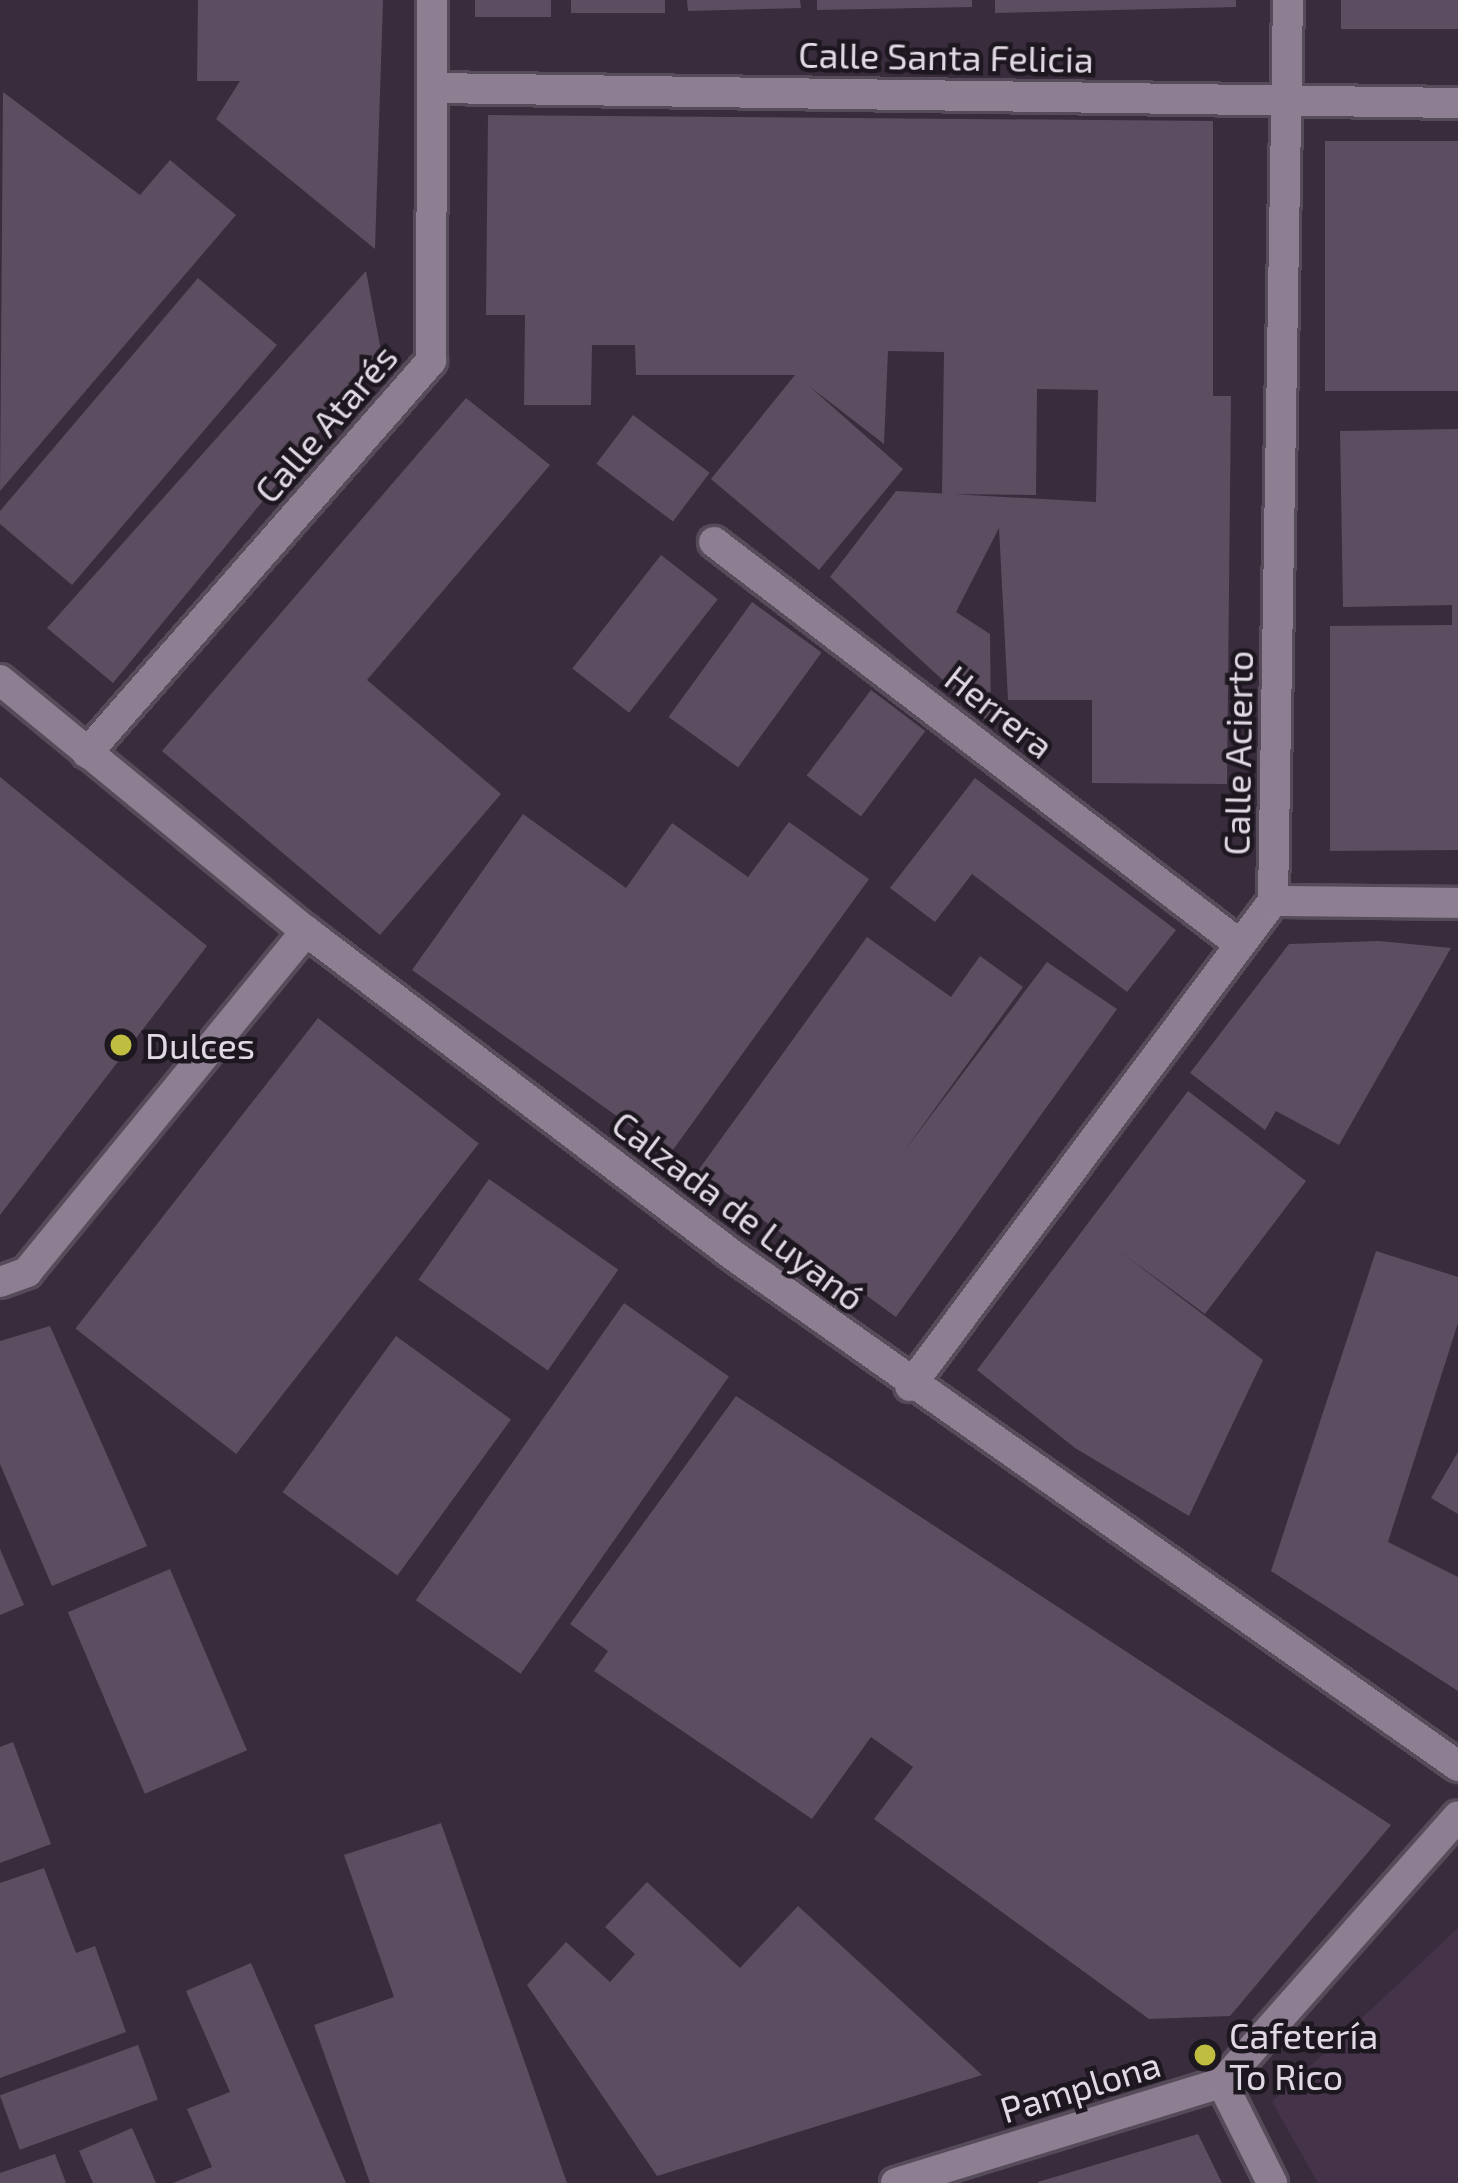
<!DOCTYPE html>
<meta charset="utf-8">
<style>
body{margin:0}
#map{position:relative;width:1458px;height:2183px;overflow:hidden;background:#392c3d;font-family:"Exo 2",sans-serif}
div>[style]{position:absolute}
.built>*{inset:0;background:#453349}
.building>*{inset:0;background:#5c4e60;transform-origin:0 0}
.roads{filter:drop-shadow(3px 0 #564b59) drop-shadow(-3px 0 #564b59) drop-shadow(0 3px #564b59) drop-shadow(0 -3px #564b59)}
.service>*{height:30px;margin:-15px;padding:0 15px;transform-origin:15px;border-radius:15px;background:#8e7e92}
.minor>*{height:30px;margin:-15px;padding:0 15px;transform-origin:15px;border-radius:15px;background:#8e7e92}
.secondary>*{height:30px;margin:-15px;padding:0 15px;transform-origin:15px;border-radius:15px;background:#8e7e92}
.dots>*{width:33px;height:33px;translate:-50% -50%;box-sizing:border-box;border:6px solid #1d171f;border-radius:50%}
span{translate:-50% -50%;white-space:nowrap;text-align:center;line-height:1.15;-webkit-text-stroke:9px #1d171f;paint-order:stroke}
.street-label{font-size:36px;color:#e1d9e3}
.poi-label{font-size:36px;color:#e1d9e3}
.left{translate:0 -50%;text-align:left}
</style>
<div id="map">
<div class="built">
<div style="clip-path:polygon(1458px 1928px,1458px 2183px,1318px 2183px,1272px 2102px)"></div>
</div>
<div class="building">
<div style="clip-path:polygon(198px 0,383px 0,375px 249px,216px 119px,240px 81px,197px 81px)"></div>
<div style="left:475px;top:0;width:76px;height:17px"></div>
<div style="left:571px;top:0;width:94px;height:13px"></div>
<div style="clip-path:polygon(687px 0,800px 0,801px 8px,688px 11px)"></div>
<div style="clip-path:polygon(817px 0,972px 0,972px 7px,817px 10px)"></div>
<div style="clip-path:polygon(995px 0,1236px 0,1236px 7px,995px 13px)"></div>
<div style="left:1341px;top:0;width:117px;height:29px"></div>
<div style="clip-path:polygon(3px 92px,140px 195px,170px 160px,236px 215px,0 491px)"></div>
<div style="clip-path:polygon(488px 115px,1213px 121px,1213px 396px,1231px 396px,1227px 784px,1092px 783px,1092px 700px,1008px 700px,999px 528px,956px 612px,990px 634px,991px 724px,830px 577px,896px 491px,1096px 502px,1098px 390px,1037px 389px,1036px 495px,942px 494px,944px 352px,888px 351px,884px 444px,809px 386px,903px 469px,819px 570px,711px 479px,795px 375px,636px 375px,635px 345px,592px 345px,591px 405px,524px 405px,525px 315px,486px 315px)"></div>
<div style="left:1458px;top:141px;width:250px;height:133px;rotate:90deg"></div>
<div style="clip-path:polygon(366px 271px,382px 356px,113px 683px,47px 628px)"></div>
<div style="clip-path:polygon(198px 278px,277px 345px,72px 585px,0 524px,0 511px)"></div>
<div style="clip-path:polygon(466px 398px,550px 465px,367px 680px,501px 794px,380px 935px,162px 751px)"></div>
<div style="left:633px;top:415px;width:96px;height:61px;rotate:37deg"></div>
<div style="clip-path:polygon(1458px 429px,1458px 850px,1330px 851px,1330px 626px,1452px 625px,1452px 605px,1343px 607px,1340px 431px)"></div>
<div style="left:661px;top:555px;width:72px;height:144px;rotate:38deg"></div>
<div style="left:752px;top:602px;width:86px;height:142px;rotate:36deg"></div>
<div style="left:871px;top:690px;width:68px;height:107px;rotate:37deg"></div>
<div style="clip-path:polygon(0 777px,207px 946px,0 1215px)"></div>
<div style="clip-path:polygon(975px 778px,1176px 930px,1127px 992px,972px 874px,935px 922px,890px 888px)"></div>
<div style="clip-path:polygon(523px 814px,626px 888px,672px 823px,748px 877px,789px 822px,869px 879px,670px 1154px,412px 970px)"></div>
<div style="clip-path:polygon(867px 937px,951px 997px,980px 956px,1023px 987px,902px 1154px,1047px 962px,1117px 1009px,896px 1317px,697px 1172px)"></div>
<div style="clip-path:polygon(1379px 941px,1451px 948px,1339px 1145px,1276px 1111px,1265px 1130px,1190px 1073px,1289px 944px)"></div>
<div style="left:318px;top:1018px;width:204px;height:394px;rotate:38deg"></div>
<div style="clip-path:polygon(1188px 1091px,1306px 1181px,1205px 1314px,1118px 1250px,1263px 1360px,1189px 1516px,1075px 1448px,977px 1370px)"></div>
<div style="left:489px;top:1179px;width:158px;height:123px;rotate:35deg"></div>
<div style="clip-path:polygon(1376px 1251px,1458px 1277px,1458px 1323px,1388px 1542px,1458px 1577px,1458px 1691px,1271px 1571px)"></div>
<div style="left:624px;top:1303px;width:128px;height:363px;rotate:35deg"></div>
<div style="clip-path:polygon(50px 1326px,147px 1546px,52px 1586px,0 1464px,0 1341px)"></div>
<div style="left:396px;top:1336px;width:142px;height:193px;rotate:36deg"></div>
<div style="clip-path:polygon(736px 1396px,1391px 1825px,1230px 2016px,1149px 2019px,874px 1819px,913px 1767px,871px 1737px,812px 1819px,594px 1671px,608px 1651px,570px 1624px)"></div>
<div style="clip-path:polygon(1458px 1452px,1458px 1514px,1431px 1498px)"></div>
<div style="clip-path:polygon(0 1549px,24px 1605px,0 1615px)"></div>
<div style="left:170px;top:1569px;width:197px;height:111px;rotate:67deg"></div>
<div style="clip-path:polygon(13px 1742px,51px 1844px,0 1863px,0 1747px)"></div>
<div style="clip-path:polygon(441px 1823px,567px 2183px,370px 2183px,314px 2025px,394px 1997px,344px 1855px)"></div>
<div style="clip-path:polygon(44px 1868px,76px 1953px,95px 1946px,126px 2032px,0 2078px,0 1883px)"></div>
<div style="clip-path:polygon(647px 1882px,740px 1968px,798px 1906px,982px 2075px,657px 2176px,527px 1985px,566px 1942px,610px 1982px,635px 1954px,605px 1927px)"></div>
<div style="clip-path:polygon(251px 1963px,346px 2183px,173px 2183px,212px 2167px,187px 2109px,230px 2092px,186px 1991px)"></div>
<div style="left:138px;top:2045px;width:58px;height:147px;rotate:70deg"></div>
<div style="clip-path:polygon(132px 2128px,156px 2183px,93px 2183px,79px 2151px)"></div>
<div style="clip-path:polygon(1198px 2134px,1222px 2183px,1038px 2183px,1038px 2182px)"></div>
<div style="clip-path:polygon(55px 2154px,66px 2183px,0 2183px,0 2173px)"></div>
</div>
<div class="roads">
<div class="service">
<div style="left:714px;top:542px;width:660px;rotate:37.43deg"></div>
</div>
<div class="minor">
<div style="left:433px;top:88px;width:1025px;rotate:0.84deg"></div>
<div style="left:87px;top:753px;width:522px;rotate:-48.73deg"></div>
<div style="left:431px;top:361px;width:361px;rotate:-89.8deg"></div>
<div style="left:1273px;top:901px;width:185px;rotate:0.6deg"></div>
<div style="left:0;top:1282px;width:29px;rotate:-20deg"></div>
<div style="left:27px;top:1272px;width:441px;rotate:-50.7deg"></div>
<div style="left:910px;top:1386px;width:606px;rotate:-53.19deg"></div>
<div style="left:1273px;top:901px;width:901px;rotate:-89.05deg"></div>
<div style="left:1222px;top:2083px;width:112px;rotate:63.4deg"></div>
<div style="left:896px;top:2183px;width:341px;rotate:-17.1deg"></div>
<div style="left:1222px;top:2083px;width:356px;rotate:-48.5deg"></div>
</div>
<div class="secondary">
<div style="left:0;top:680px;width:396px;rotate:39.4deg"></div>
<div style="left:306px;top:931px;width:537px;rotate:37.21deg"></div>
<div style="left:734px;top:1256px;width:886px;rotate:35.16deg"></div>
</div>
</div>
<div class="dots">
<div style="left:121px;top:1045px;background:#bfbe41"></div>
<div style="left:1205px;top:2055px;background:#bfbe41"></div>
</div>
<div class="street-label">
<span style="left:946px;top:56px;rotate:1deg">Calle Santa Felicia</span>
<span style="left:325px;top:423px;rotate:-49deg">Calle Atarés</span>
<span style="left:1000px;top:711px;rotate:38deg">Herrera</span>
<span style="left:1237px;top:753px;rotate:-89deg">Calle Acierto</span>
<span style="left:739px;top:1210px;rotate:37deg">Calzada de Luyanó</span>
<span style="left:1080px;top:2086px;rotate:-17deg">Pamplona</span>
</div>
<div class="poi-label">
<span class="left" style="left:145px;top:1045px">Dulces</span>
<span class="left" style="left:1229px;top:2055px">Cafetería<br>To Rico</span>
</div>
</div>
